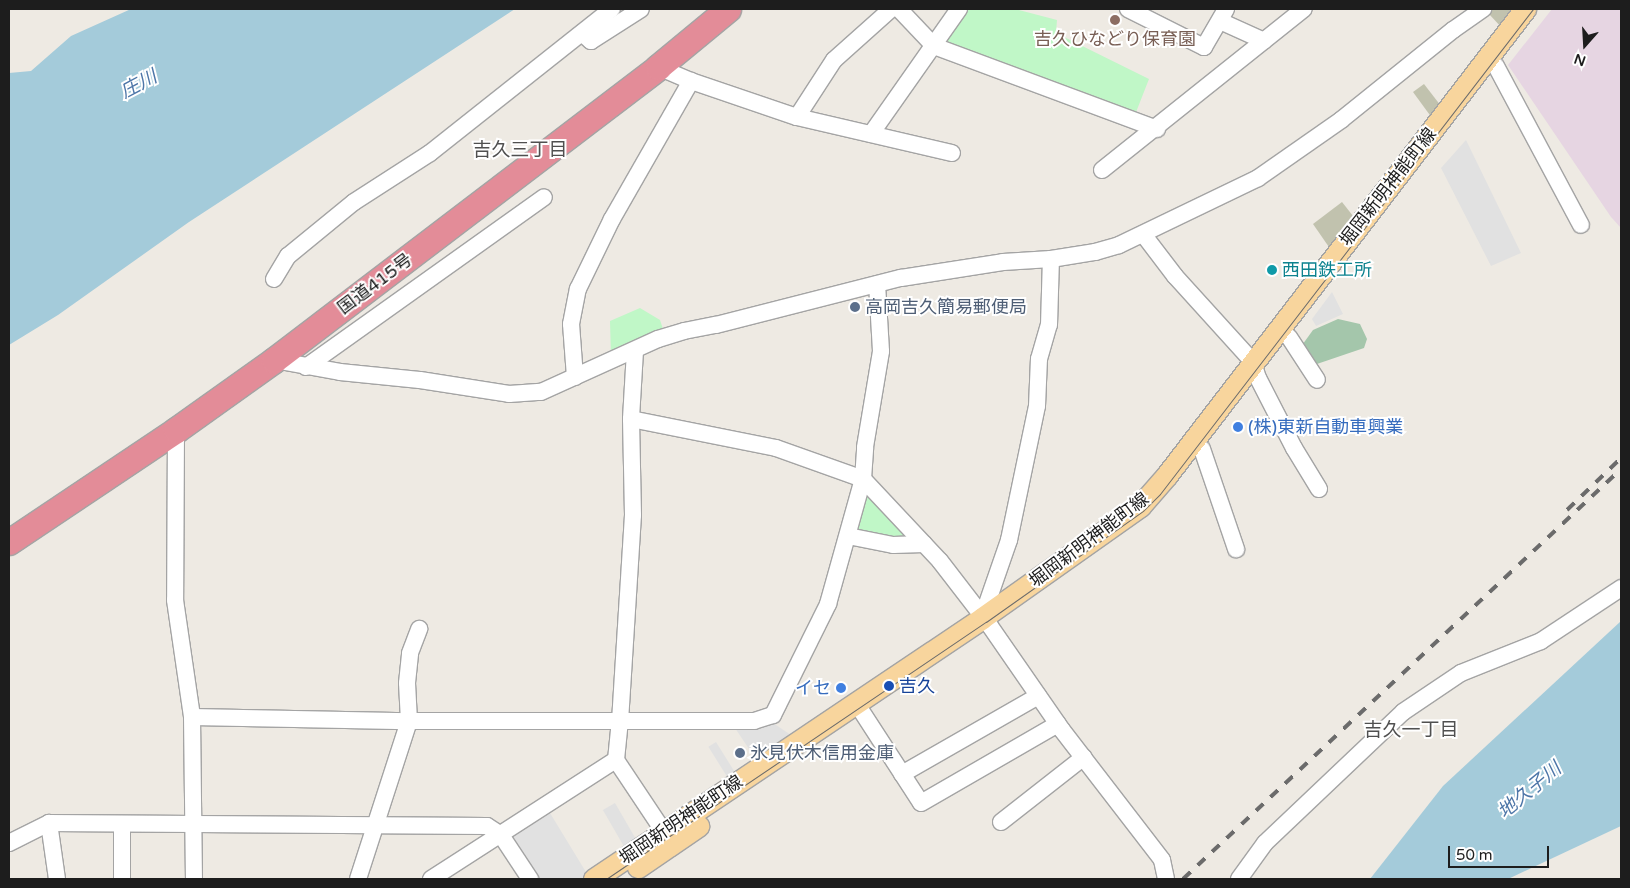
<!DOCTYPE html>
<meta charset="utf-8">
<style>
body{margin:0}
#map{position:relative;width:1630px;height:888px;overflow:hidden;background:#eeeae3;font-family:"Varela Round","Noto Sans JP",sans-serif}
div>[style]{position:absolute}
.industrial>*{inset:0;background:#e6d5e2}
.construction>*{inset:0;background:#c1c2ae}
.cemetery>*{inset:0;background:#a4c6ab}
.park>*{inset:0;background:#c0f7c7}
.parking>*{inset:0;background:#e1e1e1;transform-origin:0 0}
.water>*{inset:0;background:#a4cbda}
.roads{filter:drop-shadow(1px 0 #a4a4a4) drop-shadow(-1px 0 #a4a4a4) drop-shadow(0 1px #a4a4a4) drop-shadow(0 -1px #a4a4a4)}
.minor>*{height:16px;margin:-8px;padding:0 8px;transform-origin:8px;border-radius:8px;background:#fff}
.major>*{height:21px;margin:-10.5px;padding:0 10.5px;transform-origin:10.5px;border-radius:10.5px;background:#f8d59d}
.highway>*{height:25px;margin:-12.5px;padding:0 12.5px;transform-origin:12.5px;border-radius:12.5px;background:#e38c98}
.tram>*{height:1px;margin:-0.5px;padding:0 0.5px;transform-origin:0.5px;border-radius:0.5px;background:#6b6b6b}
.rail>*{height:4px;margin-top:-2px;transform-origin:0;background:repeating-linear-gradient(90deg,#6b6b6b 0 10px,transparent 0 20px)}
.dots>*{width:14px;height:14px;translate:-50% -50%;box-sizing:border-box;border:2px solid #fff;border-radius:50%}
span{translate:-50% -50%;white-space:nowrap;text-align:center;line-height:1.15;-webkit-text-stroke:4px #fff;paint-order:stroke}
.education-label{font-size:18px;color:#785e54}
.street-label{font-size:18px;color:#1d1d1d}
.culture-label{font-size:18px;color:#0d838f}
.left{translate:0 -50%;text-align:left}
.service-label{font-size:18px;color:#4e5e75}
.shop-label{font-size:18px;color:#366cbe}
.right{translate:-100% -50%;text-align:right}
.transit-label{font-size:18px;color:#164399}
.water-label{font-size:19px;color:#4d76a8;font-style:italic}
.neighbourhood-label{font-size:19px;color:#505050}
.frame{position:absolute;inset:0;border:10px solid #1d1d1d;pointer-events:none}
.north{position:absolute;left:1560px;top:20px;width:50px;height:50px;-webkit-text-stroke:4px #fff;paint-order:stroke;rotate:199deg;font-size:14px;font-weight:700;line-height:20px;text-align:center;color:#1d1d1d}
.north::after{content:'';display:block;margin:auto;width:18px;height:22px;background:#1d1d1d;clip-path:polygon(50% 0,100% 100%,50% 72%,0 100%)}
.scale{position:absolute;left:1448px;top:846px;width:101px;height:22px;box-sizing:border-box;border:2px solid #1d1d1d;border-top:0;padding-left:6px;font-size:15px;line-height:18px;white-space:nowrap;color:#1d1d1d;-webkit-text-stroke:4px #fff;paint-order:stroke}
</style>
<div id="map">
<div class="industrial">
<div style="clip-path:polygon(1552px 9px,1621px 9px,1621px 228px,1611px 217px,1508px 65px)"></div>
</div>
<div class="construction">
<div style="clip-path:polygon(1494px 9px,1519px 9px,1503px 29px,1488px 13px)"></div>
<div style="clip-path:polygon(1424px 84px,1441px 106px,1432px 118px,1413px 92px)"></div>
<div style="clip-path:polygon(1342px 202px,1357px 221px,1331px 250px,1313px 224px)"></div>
</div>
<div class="cemetery">
<div style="clip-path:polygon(1338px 319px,1360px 324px,1367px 339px,1364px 348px,1311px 366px,1300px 348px,1313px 330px)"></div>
</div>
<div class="park">
<div style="clip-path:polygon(960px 9px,1015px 9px,1057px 20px,1056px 33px,1149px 79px,1131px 125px,934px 43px)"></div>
<div style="clip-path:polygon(640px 308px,660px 320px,665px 335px,611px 357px,610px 321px)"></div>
<div style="clip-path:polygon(863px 479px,924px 544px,848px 536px)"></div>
</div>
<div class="parking">
<div style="clip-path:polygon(1466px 140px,1521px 253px,1491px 266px,1441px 168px)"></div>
<div style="clip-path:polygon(1332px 292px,1343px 314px,1316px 326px,1312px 319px)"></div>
<div style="clip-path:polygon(767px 719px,794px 737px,757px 761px,735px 728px)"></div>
<div style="left:716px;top:742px;width:36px;height:9px;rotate:58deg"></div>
<div style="left:615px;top:803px;width:46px;height:14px;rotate:60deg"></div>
<div style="clip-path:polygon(550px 813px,589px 877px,585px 879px,539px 879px,511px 836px)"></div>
</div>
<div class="water">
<div style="clip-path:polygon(131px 9px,515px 9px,189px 222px,58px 315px,9px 345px,9px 73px,31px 71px,71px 36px)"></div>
<div style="clip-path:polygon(1621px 621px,1621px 826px,1508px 879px,1370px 879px,1443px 786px)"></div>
</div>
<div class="roads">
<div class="minor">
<div style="left:899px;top:9px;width:51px;rotate:46.6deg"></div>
<div style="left:934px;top:46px;width:238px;rotate:20.4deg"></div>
<div style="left:1128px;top:9px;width:85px;rotate:26.6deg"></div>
<div style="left:1204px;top:47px;width:44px;rotate:-59.9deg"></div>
<div style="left:1220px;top:21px;width:48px;rotate:24.4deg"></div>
<div style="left:582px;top:33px;width:12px;rotate:42deg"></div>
<div style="left:591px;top:41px;width:59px;rotate:-32.6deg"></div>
<div style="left:1496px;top:66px;width:180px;rotate:61.9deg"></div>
<div style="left:658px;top:67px;width:36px;rotate:23deg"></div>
<div style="left:691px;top:81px;width:112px;rotate:18.8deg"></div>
<div style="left:797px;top:117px;width:159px;rotate:13.1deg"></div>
<div style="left:797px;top:117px;width:68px;rotate:-57deg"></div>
<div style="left:834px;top:60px;width:76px;rotate:-41.8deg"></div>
<div style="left:871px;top:134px;width:153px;rotate:-54.9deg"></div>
<div style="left:1102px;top:170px;width:258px;rotate:-38.6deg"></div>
<div style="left:1143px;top:234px;width:53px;rotate:52.7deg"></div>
<div style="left:1175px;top:276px;width:116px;rotate:47.8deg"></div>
<div style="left:1253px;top:362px;width:17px;rotate:73deg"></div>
<div style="left:1258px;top:378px;width:79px;rotate:62.8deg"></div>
<div style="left:1294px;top:448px;width:48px;rotate:58.6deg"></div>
<div style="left:274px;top:279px;width:27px;rotate:-59deg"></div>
<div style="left:288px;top:256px;width:85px;rotate:-39.3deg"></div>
<div style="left:354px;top:202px;width:90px;rotate:-32.8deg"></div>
<div style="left:430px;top:153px;width:232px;rotate:-38.4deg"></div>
<div style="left:1289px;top:337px;width:51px;rotate:56.9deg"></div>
<div style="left:635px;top:351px;width:68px;rotate:93.4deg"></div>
<div style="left:631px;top:419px;width:96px;rotate:88.8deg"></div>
<div style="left:633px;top:515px;width:205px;rotate:93.6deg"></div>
<div style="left:620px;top:720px;width:40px;rotate:95.7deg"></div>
<div style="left:616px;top:760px;width:97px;rotate:56.3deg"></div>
<div style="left:274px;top:360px;width:67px;rotate:10.3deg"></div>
<div style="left:340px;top:372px;width:80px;rotate:5.7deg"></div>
<div style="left:420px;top:380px;width:90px;rotate:8.9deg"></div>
<div style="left:509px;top:394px;width:32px;rotate:-4deg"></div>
<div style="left:541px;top:392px;width:128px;rotate:-24.4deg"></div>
<div style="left:658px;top:339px;width:27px;rotate:-17deg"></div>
<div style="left:684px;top:331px;width:33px;rotate:-11deg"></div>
<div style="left:716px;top:325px;width:191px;rotate:-14.3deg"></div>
<div style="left:901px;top:278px;width:103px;rotate:-8.9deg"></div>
<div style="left:1003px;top:262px;width:48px;rotate:-3.6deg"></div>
<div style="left:1051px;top:259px;width:45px;rotate:-9deg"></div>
<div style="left:1095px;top:252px;width:25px;rotate:-16deg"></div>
<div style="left:1119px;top:245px;width:154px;rotate:-25.7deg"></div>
<div style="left:1258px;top:178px;width:101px;rotate:-34.9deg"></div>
<div style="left:1341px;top:120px;width:144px;rotate:-38.8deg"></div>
<div style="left:1453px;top:30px;width:37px;rotate:-35deg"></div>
<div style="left:306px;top:367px;width:292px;rotate:-35.5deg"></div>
<div style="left:575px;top:377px;width:53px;rotate:-94.3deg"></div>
<div style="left:571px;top:324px;width:36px;rotate:-79deg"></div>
<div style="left:578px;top:289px;width:78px;rotate:-64.1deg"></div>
<div style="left:612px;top:219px;width:159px;rotate:-60.2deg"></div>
<div style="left:631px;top:419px;width:148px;rotate:11.3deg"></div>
<div style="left:776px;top:448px;width:92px;rotate:19.6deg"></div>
<div style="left:863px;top:479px;width:112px;rotate:46.8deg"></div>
<div style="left:940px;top:561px;width:82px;rotate:52.4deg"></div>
<div style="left:990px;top:626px;width:126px;rotate:55.3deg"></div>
<div style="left:1062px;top:730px;width:164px;rotate:52.4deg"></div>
<div style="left:1162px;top:860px;width:19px;rotate:78deg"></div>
<div style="left:176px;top:430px;width:170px;rotate:90.3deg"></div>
<div style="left:175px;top:600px;width:118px;rotate:81.7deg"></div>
<div style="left:192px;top:717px;width:162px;rotate:89.3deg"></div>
<div style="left:1202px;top:449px;width:106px;rotate:71.2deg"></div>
<div style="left:848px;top:536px;width:46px;rotate:11.3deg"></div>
<div style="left:893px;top:545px;width:31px;rotate:-2deg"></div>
<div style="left:982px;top:618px;width:83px;rotate:-70.9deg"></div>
<div style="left:1009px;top:540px;width:137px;rotate:-78.2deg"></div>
<div style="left:1037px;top:406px;width:47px;rotate:-87.6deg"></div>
<div style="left:1039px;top:359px;width:35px;rotate:-74deg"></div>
<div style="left:1049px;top:325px;width:66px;rotate:-88.3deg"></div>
<div style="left:862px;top:712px;width:108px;rotate:57deg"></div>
<div style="left:921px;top:803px;width:158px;rotate:-30deg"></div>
<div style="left:192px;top:717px;width:217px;rotate:1.1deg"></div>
<div style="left:409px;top:721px;width:345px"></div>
<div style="left:754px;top:721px;width:20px;rotate:-18deg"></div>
<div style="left:773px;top:715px;width:124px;rotate:-63.6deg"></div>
<div style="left:828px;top:604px;width:130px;rotate:-74.4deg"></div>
<div style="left:863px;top:479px;width:32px;rotate:-86deg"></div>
<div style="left:865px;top:447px;width:97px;rotate:-80.5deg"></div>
<div style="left:881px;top:351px;width:67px;rotate:-93.4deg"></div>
<div style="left:902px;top:774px;width:157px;rotate:-29.8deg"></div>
<div style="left:1001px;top:822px;width:105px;rotate:-38.1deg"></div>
<div style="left:49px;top:823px;width:57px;rotate:81.9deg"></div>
<div style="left:122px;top:824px;width:55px;rotate:90deg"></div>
<div style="left:9px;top:843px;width:45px;rotate:-26.6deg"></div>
<div style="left:49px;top:823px;width:438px;rotate:0.4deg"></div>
<div style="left:487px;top:826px;width:17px;rotate:33deg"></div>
<div style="left:501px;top:835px;width:53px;rotate:56.6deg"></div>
<div style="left:358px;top:879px;width:166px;rotate:-72.1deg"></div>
<div style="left:409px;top:721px;width:38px;rotate:-93deg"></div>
<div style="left:407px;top:683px;width:30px;rotate:-84deg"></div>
<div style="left:410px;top:653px;width:26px;rotate:-69deg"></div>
<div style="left:431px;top:879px;width:220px;rotate:-32.8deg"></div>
<div style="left:1239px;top:879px;width:44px;rotate:-54.2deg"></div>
<div style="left:1265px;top:843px;width:190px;rotate:-43.5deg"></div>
<div style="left:1403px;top:712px;width:70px;rotate:-33.9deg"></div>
<div style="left:1461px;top:673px;width:86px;rotate:-21.8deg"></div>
<div style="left:1541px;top:641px;width:96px;rotate:-33.5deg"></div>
</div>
<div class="major">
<div style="left:638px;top:867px;width:73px;rotate:-34.3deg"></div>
<div style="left:594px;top:879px;width:468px;rotate:-33.9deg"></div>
<div style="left:982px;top:618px;width:194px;rotate:-35.3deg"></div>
<div style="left:1140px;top:506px;width:41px;rotate:-48.9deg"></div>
<div style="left:1167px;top:475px;width:588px;rotate:-52.47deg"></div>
</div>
<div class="highway">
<div style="left:9px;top:542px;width:201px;rotate:-33.8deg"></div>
<div style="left:176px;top:430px;width:120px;rotate:-35.5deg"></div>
<div style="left:274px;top:360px;width:483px;rotate:-37.3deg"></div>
<div style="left:658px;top:67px;width:91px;rotate:-39.6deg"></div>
</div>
</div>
<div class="tram">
<div style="left:606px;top:879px;width:459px;rotate:-34.1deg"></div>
<div style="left:986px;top:622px;width:192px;rotate:-35.3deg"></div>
<div style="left:1143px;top:511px;width:24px;rotate:-45deg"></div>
<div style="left:1160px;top:494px;width:612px;rotate:-52.44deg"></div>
</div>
<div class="rail">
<div style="left:1567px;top:510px;width:75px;rotate:-43.9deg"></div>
<div style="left:1183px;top:879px;width:600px;rotate:-43.11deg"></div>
</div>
<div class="dots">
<div style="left:1115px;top:20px;background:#8d6e63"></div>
<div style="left:1272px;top:270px;background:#0f9aa8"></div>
<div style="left:855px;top:307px;background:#5c6f8a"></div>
<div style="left:1238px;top:427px;background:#3f7fe0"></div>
<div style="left:889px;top:686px;background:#1a4fb4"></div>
<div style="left:841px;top:688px;background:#3f7fe0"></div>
<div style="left:740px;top:753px;background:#5c6f8a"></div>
</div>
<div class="education-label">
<span style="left:1115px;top:39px">吉久ひなどり保育園</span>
</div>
<div class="street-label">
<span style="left:1388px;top:187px;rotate:-52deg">堀岡新明神能町線</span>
<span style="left:375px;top:284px;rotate:-37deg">国道415号</span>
<span style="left:1089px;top:540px;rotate:-37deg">堀岡新明神能町線</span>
<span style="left:681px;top:820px;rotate:-34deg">堀岡新明神能町線</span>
</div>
<div class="culture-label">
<span class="left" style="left:1282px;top:270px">西田鉄工所</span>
</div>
<div class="service-label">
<span class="left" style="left:865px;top:307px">高岡吉久簡易郵便局</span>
<span class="left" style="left:750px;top:753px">氷見伏木信用金庫</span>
</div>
<div class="shop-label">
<span class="left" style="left:1248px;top:427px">(株)東新自動車興業</span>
<span class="right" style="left:831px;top:688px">イセ</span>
</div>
<div class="transit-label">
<span class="left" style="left:899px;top:686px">吉久</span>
</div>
<div class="water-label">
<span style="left:139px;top:85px;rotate:-28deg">庄川</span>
<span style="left:1530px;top:791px;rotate:-40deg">地久子川</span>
</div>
<div class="neighbourhood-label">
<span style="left:520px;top:151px">吉久三丁目</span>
<span style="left:1411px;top:731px">吉久一丁目</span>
</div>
<div class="frame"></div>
<div class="north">N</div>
<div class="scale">50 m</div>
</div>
